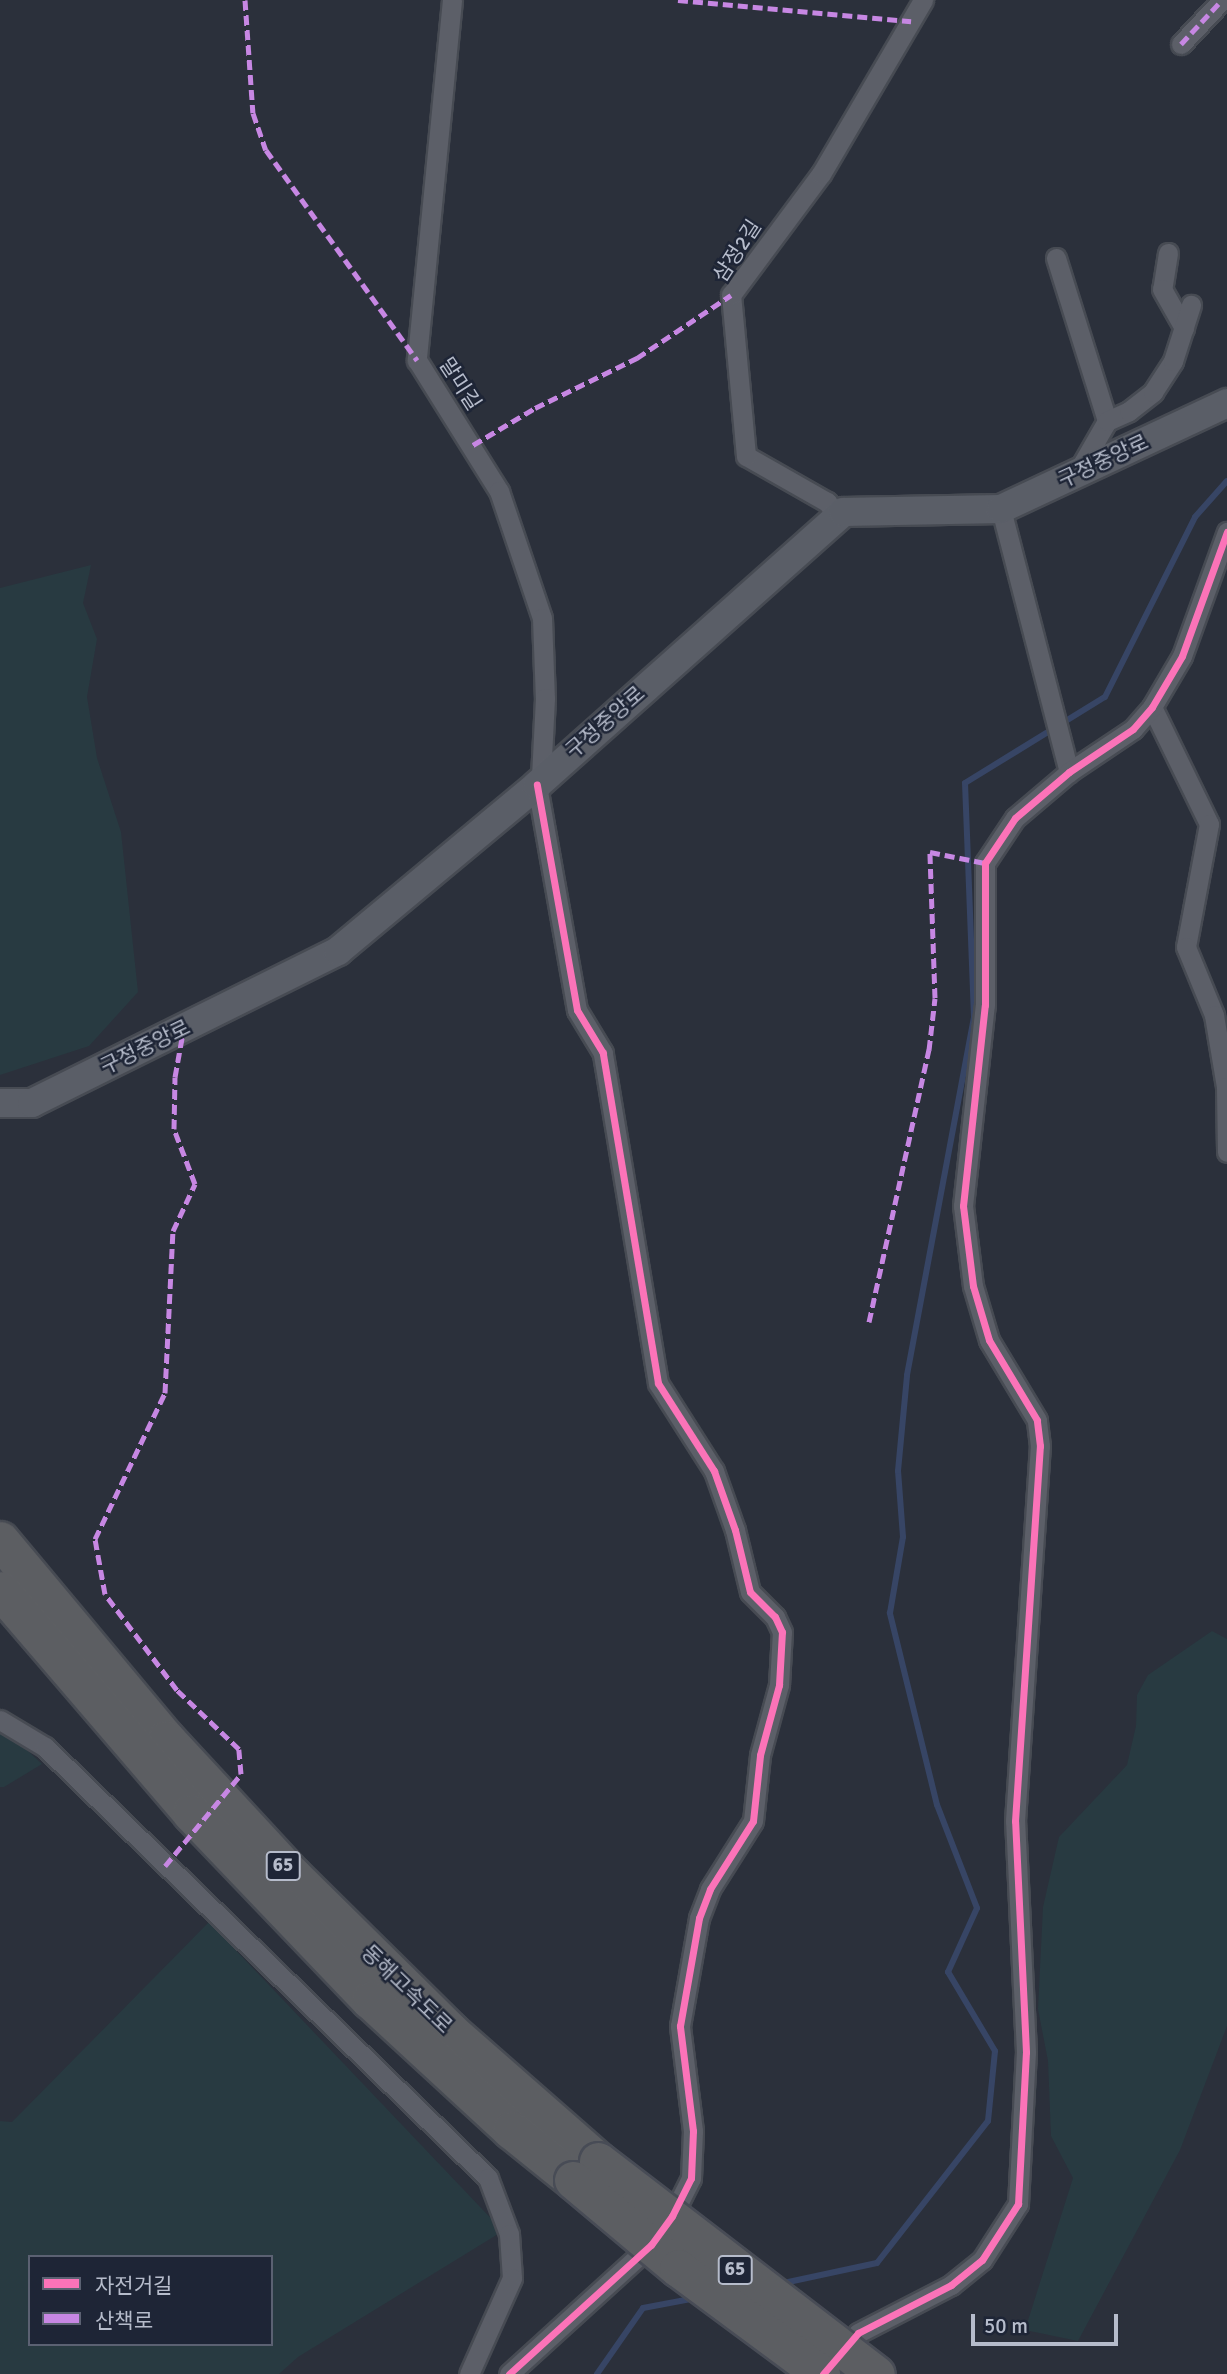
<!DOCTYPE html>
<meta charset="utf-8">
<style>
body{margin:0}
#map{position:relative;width:1227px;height:2374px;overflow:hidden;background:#2b303b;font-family:Signika,"Noto Sans KR",sans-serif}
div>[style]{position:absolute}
.green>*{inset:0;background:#283a41}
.stream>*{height:6px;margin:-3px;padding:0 3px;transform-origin:3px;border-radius:3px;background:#374565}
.roads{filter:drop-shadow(2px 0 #474b53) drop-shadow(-2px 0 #474b53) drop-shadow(0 2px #474b53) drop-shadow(0 -2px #474b53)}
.street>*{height:19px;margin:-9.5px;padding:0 9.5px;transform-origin:9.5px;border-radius:9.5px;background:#5c5f68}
.secondary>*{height:28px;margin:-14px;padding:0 14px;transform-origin:14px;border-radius:14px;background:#5a5e67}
.highway>*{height:37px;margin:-18.5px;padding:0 18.5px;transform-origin:18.5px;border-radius:18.5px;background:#5c5e62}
.bridges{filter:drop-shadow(2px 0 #484c56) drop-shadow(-2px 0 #484c56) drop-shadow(0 2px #484c56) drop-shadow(0 -2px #484c56)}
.highway-bridge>*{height:37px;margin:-18.5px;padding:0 18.5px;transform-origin:18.5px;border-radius:18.5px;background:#5c5e62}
.quiet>*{height:5px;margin-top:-2.5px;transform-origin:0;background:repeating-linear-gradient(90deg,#c787e3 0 10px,transparent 0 15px)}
.cycleway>*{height:7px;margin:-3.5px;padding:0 3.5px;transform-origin:3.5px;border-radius:3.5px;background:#fb73b8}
span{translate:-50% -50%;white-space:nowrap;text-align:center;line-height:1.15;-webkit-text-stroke:5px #1e2536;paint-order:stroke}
.shield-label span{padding:2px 5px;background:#1e2536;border:2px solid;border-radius:5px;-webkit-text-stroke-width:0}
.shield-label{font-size:19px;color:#b6bccb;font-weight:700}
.street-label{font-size:21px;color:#b6bccb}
.legend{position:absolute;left:28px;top:2255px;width:245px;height:91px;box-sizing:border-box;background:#1e2536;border:2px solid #5b6172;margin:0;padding:9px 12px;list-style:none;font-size:21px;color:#b6bccb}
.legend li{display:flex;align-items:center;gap:14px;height:35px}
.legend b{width:35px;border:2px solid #5b6172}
.scale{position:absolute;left:971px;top:2314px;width:147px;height:32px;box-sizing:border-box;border:4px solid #b6bccb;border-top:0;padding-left:9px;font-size:21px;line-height:24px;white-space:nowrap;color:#b6bccb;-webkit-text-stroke:5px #1e2536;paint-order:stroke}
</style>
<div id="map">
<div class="green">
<div style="clip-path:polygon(91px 565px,83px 603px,97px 639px,87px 697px,97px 758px,121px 832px,138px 992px,89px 1046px,0 1075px,0 588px)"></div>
<div style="clip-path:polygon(1212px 1631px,1227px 1639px,1227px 2026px,1180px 2150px,1078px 2341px,1025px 2330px,1073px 2178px,1051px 2136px,1048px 2061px,1038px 2009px,1043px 1907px,1059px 1837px,1127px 1765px,1136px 1726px,1137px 1695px,1148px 1675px)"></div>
<div style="clip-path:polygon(0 1725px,42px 1764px,4px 1787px,0 1787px)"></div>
<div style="clip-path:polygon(evenodd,209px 1922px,503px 2231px,298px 2357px,279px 2374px,0 2374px,0 2121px,12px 2122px,209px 1922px,30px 2257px,271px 2257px,271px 2344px,30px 2344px,30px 2257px)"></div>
</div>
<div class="stream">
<div style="left:779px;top:2284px;width:100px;rotate:-12.1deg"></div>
<div style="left:877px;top:2263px;width:180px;rotate:-52deg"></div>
<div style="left:988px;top:2121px;width:70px;rotate:-84.3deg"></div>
<div style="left:995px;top:2051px;width:92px;rotate:-120.7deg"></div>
<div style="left:948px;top:1972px;width:70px;rotate:-65.6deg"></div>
<div style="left:977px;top:1908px;width:110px;rotate:-111.2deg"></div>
<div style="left:937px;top:1805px;width:198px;rotate:-103.8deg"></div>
<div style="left:890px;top:1613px;width:77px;rotate:-80.3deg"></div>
<div style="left:903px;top:1537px;width:66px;rotate:-94.3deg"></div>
<div style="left:898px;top:1471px;width:96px;rotate:-84.6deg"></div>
<div style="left:907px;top:1375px;width:364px;rotate:-79.4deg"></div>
<div style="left:974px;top:1017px;width:234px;rotate:-92.2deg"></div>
<div style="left:965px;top:783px;width:164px;rotate:-31.6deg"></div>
<div style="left:1105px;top:697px;width:201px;rotate:-63.4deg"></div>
<div style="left:1195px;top:517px;width:48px;rotate:-48.4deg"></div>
<div style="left:597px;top:2374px;width:80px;rotate:-55.1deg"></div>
<div style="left:643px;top:2308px;width:54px;rotate:-10.7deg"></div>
</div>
<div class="roads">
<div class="street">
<div style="left:452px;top:0;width:362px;rotate:95.6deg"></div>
<div style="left:417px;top:360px;width:155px;rotate:58deg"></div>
<div style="left:499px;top:491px;width:134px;rotate:71.3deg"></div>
<div style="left:542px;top:618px;width:80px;rotate:87.9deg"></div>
<div style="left:545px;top:698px;width:80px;rotate:92.9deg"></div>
<div style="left:1181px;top:44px;width:60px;rotate:-47deg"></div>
<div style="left:1168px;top:253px;width:36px;rotate:99deg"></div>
<div style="left:1162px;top:289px;width:45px;rotate:60.6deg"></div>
<div style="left:1056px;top:258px;width:171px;rotate:72.6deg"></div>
<div style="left:1107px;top:421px;width:60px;rotate:120deg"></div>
<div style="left:1107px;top:421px;width:24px;rotate:-24deg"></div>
<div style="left:1129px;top:411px;width:31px;rotate:-38deg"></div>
<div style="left:1153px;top:392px;width:37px;rotate:-57deg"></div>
<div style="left:1173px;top:361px;width:59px;rotate:-72.2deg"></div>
<div style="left:1001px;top:509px;width:272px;rotate:75.5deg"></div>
<div style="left:838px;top:517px;width:19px;rotate:-126deg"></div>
<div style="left:827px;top:502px;width:93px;rotate:-150.4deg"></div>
<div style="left:746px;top:456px;width:162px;rotate:-95.3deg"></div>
<div style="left:731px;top:295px;width:151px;rotate:-53.4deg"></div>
<div style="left:821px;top:174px;width:202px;rotate:-59.6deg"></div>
<div style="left:1152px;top:707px;width:130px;rotate:64deg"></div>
<div style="left:1209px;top:824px;width:125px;rotate:100.6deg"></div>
<div style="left:1186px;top:947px;width:74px;rotate:67.6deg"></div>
<div style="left:1214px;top:1015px;width:73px;rotate:80.5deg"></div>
<div style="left:1226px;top:1087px;width:65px;rotate:89.1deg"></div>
<div style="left:0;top:1720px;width:52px;rotate:31deg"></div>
<div style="left:45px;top:1747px;width:618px;rotate:44.21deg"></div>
<div style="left:488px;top:2178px;width:60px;rotate:69.4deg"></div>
<div style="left:509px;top:2234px;width:44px;rotate:86.1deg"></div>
<div style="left:512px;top:2278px;width:105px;rotate:114.1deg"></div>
<div style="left:840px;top:2354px;width:28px;rotate:-49deg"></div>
<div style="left:858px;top:2333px;width:105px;rotate:-27.3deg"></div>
<div style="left:951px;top:2285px;width:40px;rotate:-39deg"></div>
<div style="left:982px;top:2260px;width:67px;rotate:-57.3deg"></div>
<div style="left:1018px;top:2204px;width:152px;rotate:-87deg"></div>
<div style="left:1026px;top:2052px;width:231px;rotate:-92.7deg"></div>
<div style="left:1015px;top:1821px;width:376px;rotate:-86.2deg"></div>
<div style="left:1040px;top:1446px;width:26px;rotate:-97deg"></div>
<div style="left:1037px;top:1420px;width:93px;rotate:-121deg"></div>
<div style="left:989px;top:1340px;width:56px;rotate:-106.5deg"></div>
<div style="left:973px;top:1286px;width:81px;rotate:-97.1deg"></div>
<div style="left:963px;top:1206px;width:202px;rotate:-83.8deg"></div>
<div style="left:985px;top:1005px;width:142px;rotate:-90deg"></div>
<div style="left:985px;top:863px;width:54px;rotate:-56.3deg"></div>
<div style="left:1015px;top:818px;width:71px;rotate:-40.4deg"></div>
<div style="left:1069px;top:772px;width:77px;rotate:-33.9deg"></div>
<div style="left:1133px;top:729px;width:29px;rotate:-49deg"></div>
<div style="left:1152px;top:707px;width:59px;rotate:-59.5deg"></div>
<div style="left:1182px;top:656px;width:132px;rotate:-70.1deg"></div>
<div style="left:509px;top:2374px;width:192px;rotate:-42.3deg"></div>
<div style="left:651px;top:2245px;width:36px;rotate:-54deg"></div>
<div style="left:672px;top:2216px;width:42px;rotate:-63.4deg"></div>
<div style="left:691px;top:2178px;width:47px;rotate:-87.6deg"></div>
<div style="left:693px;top:2131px;width:106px;rotate:-97.1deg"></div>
<div style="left:680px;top:2026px;width:110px;rotate:-80deg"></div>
<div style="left:699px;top:1918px;width:31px;rotate:-69deg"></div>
<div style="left:710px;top:1889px;width:80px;rotate:-57.7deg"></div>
<div style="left:753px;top:1821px;width:66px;rotate:-83.9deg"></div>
<div style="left:760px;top:1755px;width:73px;rotate:-74.8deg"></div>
<div style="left:779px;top:1685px;width:53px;rotate:-86.8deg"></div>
<div style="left:782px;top:1632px;width:17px;rotate:-115deg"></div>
<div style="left:775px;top:1617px;width:35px;rotate:-135deg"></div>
<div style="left:750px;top:1592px;width:64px;rotate:-103.6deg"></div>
<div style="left:735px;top:1530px;width:63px;rotate:-109.6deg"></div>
<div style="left:714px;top:1471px;width:104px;rotate:-122.5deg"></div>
<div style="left:658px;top:1383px;width:335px;rotate:-99.5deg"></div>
<div style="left:603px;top:1053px;width:50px;rotate:-121.2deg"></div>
<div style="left:577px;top:1010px;width:229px;rotate:-100.1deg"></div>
</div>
<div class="secondary">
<div style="left:0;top:1103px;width:32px"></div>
<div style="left:32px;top:1103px;width:342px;rotate:-26.4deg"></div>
<div style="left:338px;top:951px;width:259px;rotate:-39.8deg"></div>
<div style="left:537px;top:785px;width:410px;rotate:-41.7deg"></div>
<div style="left:843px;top:512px;width:158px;rotate:-1.1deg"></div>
<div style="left:1001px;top:509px;width:250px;rotate:-25.1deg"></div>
</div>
<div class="highway">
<div style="left:0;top:1540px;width:259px;rotate:50.2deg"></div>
<div style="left:166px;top:1739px;width:187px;rotate:47.2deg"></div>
<div style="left:293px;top:1876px;width:221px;rotate:44.6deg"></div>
<div style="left:450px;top:2031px;width:197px;rotate:41.3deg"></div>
<div style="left:0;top:1590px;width:294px;rotate:49.4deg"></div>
<div style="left:191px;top:1813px;width:259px;rotate:46.3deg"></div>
<div style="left:370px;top:2000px;width:192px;rotate:42.7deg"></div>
<div style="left:511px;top:2130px;width:80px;rotate:38.9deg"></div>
</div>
</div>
<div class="bridges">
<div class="highway-bridge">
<div style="left:598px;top:2161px;width:350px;rotate:37.5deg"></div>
<div style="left:573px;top:2180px;width:137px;rotate:40deg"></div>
<div style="left:678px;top:2268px;width:178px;rotate:36.5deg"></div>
</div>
</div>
<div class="quiet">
<div style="left:245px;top:0;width:113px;rotate:86deg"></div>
<div style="left:253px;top:113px;width:39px;rotate:71deg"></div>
<div style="left:266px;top:150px;width:259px;rotate:54.3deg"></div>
<div style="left:678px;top:0;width:234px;rotate:5.2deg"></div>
<div style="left:1181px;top:44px;width:60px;rotate:-47deg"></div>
<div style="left:473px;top:445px;width:72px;rotate:-30.8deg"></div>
<div style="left:535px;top:408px;width:114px;rotate:-26.1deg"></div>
<div style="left:637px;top:358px;width:113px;rotate:-33.8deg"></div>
<div style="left:869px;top:1322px;width:279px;rotate:-77.6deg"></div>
<div style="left:929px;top:1050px;width:52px;rotate:-83.4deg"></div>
<div style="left:935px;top:998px;width:146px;rotate:-92deg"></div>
<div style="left:930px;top:852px;width:56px;rotate:11.3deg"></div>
<div style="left:165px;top:1866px;width:119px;rotate:-50.4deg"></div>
<div style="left:241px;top:1774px;width:25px;rotate:-95deg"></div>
<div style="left:239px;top:1749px;width:86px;rotate:-136.4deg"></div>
<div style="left:177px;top:1690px;width:120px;rotate:-126.9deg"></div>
<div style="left:105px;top:1594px;width:56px;rotate:-100.3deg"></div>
<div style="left:95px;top:1539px;width:162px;rotate:-64.4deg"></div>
<div style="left:165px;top:1393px;width:162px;rotate:-87.2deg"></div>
<div style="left:173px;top:1231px;width:52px;rotate:-64.9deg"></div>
<div style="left:195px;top:1184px;width:59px;rotate:-110.9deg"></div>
<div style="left:174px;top:1129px;width:52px;rotate:-88.9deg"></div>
<div style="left:175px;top:1077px;width:51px;rotate:-79.8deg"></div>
</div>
<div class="cycleway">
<div style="left:509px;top:2374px;width:192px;rotate:-42.3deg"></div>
<div style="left:651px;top:2245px;width:36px;rotate:-54deg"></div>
<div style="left:672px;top:2216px;width:42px;rotate:-63.4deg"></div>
<div style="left:691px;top:2178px;width:47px;rotate:-87.6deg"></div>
<div style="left:693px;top:2131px;width:106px;rotate:-97.1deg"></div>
<div style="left:680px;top:2026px;width:110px;rotate:-80deg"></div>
<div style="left:699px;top:1918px;width:31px;rotate:-69deg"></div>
<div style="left:710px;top:1889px;width:80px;rotate:-57.7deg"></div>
<div style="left:753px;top:1821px;width:66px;rotate:-83.9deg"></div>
<div style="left:760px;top:1755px;width:73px;rotate:-74.8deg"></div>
<div style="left:779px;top:1685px;width:53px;rotate:-86.8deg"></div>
<div style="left:782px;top:1632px;width:17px;rotate:-115deg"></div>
<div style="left:775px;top:1617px;width:35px;rotate:-135deg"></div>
<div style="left:750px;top:1592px;width:64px;rotate:-103.6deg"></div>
<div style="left:735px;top:1530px;width:63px;rotate:-109.6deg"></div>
<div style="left:714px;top:1471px;width:104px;rotate:-122.5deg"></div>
<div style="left:658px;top:1383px;width:335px;rotate:-99.5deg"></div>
<div style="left:603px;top:1053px;width:50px;rotate:-121.2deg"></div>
<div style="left:577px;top:1010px;width:229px;rotate:-100.1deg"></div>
<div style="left:823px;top:2374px;width:54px;rotate:-49.5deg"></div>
<div style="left:858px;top:2333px;width:105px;rotate:-27.3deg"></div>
<div style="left:951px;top:2285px;width:40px;rotate:-39deg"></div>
<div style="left:982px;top:2260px;width:67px;rotate:-57.3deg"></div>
<div style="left:1018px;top:2204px;width:152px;rotate:-87deg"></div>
<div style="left:1026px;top:2052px;width:231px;rotate:-92.7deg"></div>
<div style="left:1015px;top:1821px;width:376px;rotate:-86.2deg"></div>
<div style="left:1040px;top:1446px;width:26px;rotate:-97deg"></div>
<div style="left:1037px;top:1420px;width:93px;rotate:-121deg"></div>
<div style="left:989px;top:1340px;width:56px;rotate:-106.5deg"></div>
<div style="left:973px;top:1286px;width:81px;rotate:-97.1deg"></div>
<div style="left:963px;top:1206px;width:202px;rotate:-83.8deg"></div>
<div style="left:985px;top:1005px;width:142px;rotate:-90deg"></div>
<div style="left:985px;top:863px;width:54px;rotate:-56.3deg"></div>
<div style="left:1015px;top:818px;width:71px;rotate:-40.4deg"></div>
<div style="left:1069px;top:772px;width:77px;rotate:-33.9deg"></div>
<div style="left:1133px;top:729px;width:29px;rotate:-49deg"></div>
<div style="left:1152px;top:707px;width:59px;rotate:-59.5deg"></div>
<div style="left:1182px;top:656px;width:132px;rotate:-70.1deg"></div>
</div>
<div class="shield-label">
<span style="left:283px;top:1866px">65</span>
<span style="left:735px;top:2270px">65</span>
</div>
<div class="street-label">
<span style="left:737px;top:251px;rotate:-57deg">삼정2길</span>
<span style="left:460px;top:384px;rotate:57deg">말미길</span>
<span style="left:1103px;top:461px;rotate:-25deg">구정중앙로</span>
<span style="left:605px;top:722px;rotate:-41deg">구정중앙로</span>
<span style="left:145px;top:1047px;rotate:-26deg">구정중앙로</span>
<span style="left:407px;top:1989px;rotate:44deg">동해고속도로</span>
</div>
<ul class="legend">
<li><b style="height:9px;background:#fb73b8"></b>자전거길</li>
<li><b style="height:9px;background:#c787e3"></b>산책로</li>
</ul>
<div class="scale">50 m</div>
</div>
